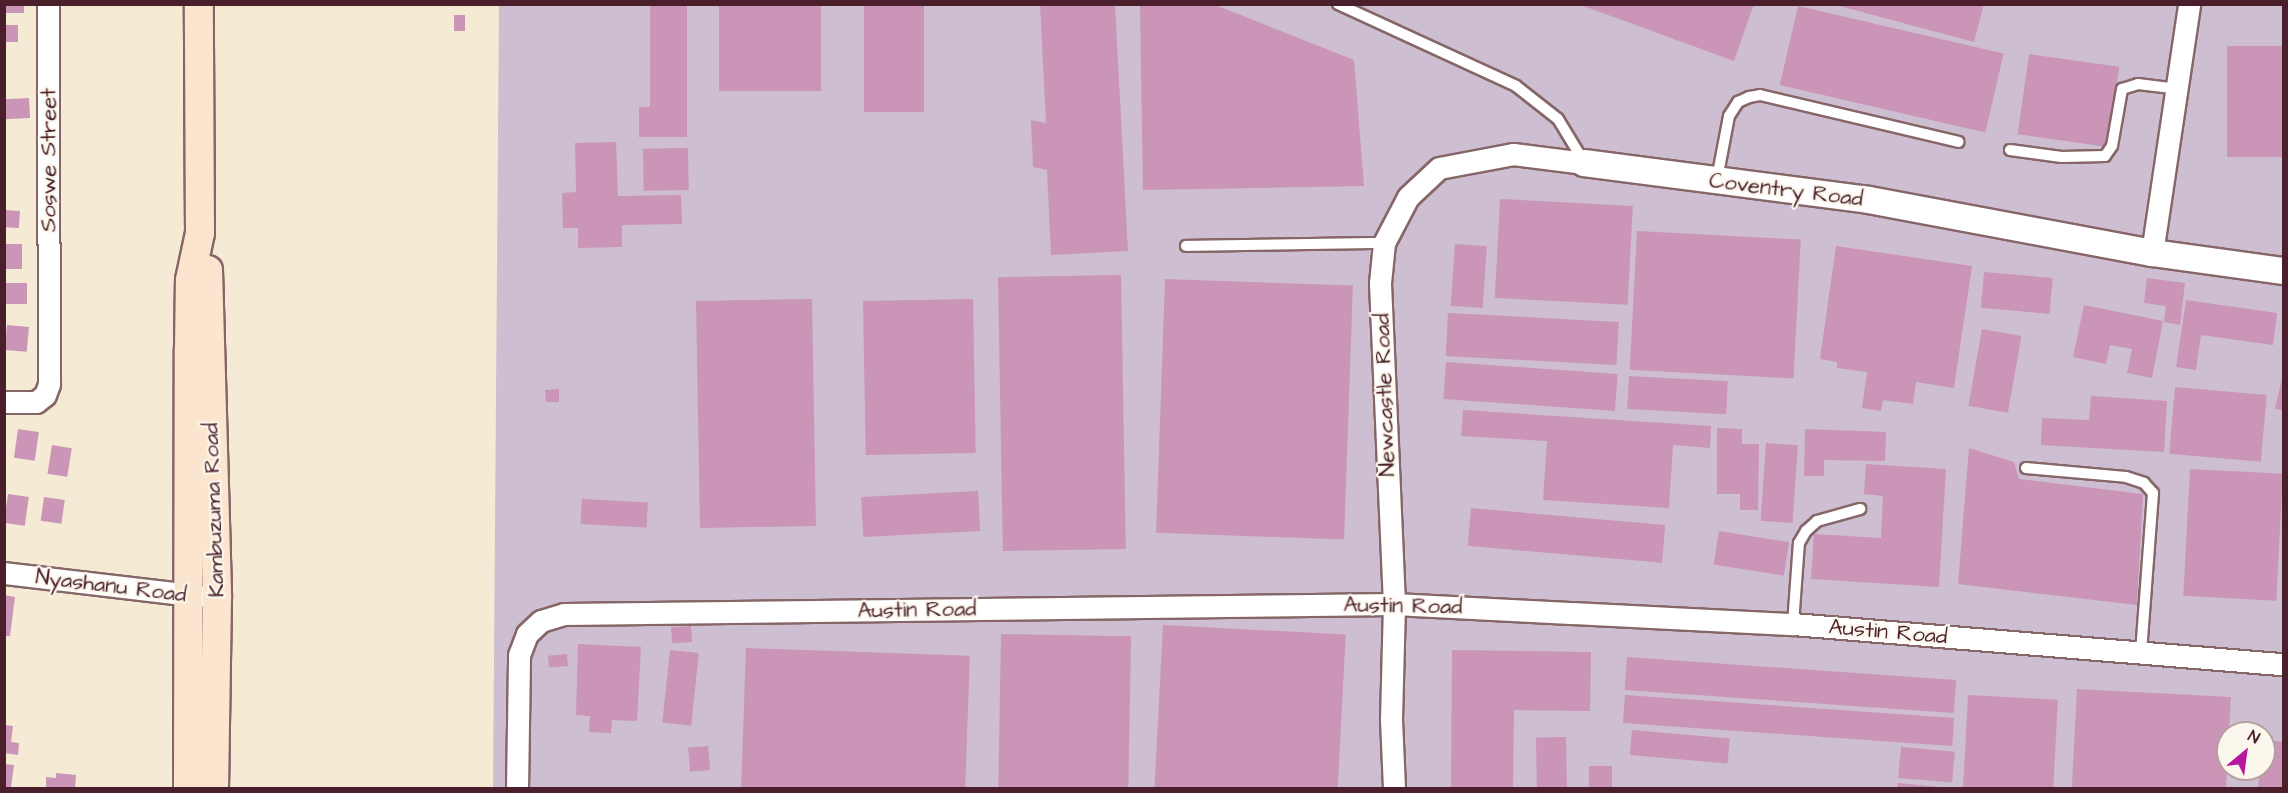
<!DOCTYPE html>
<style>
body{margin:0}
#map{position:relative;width:2288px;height:793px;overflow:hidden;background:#f5ead4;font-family:"Architects Daughter",sans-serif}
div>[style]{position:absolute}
.industrial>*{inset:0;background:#cebed1}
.building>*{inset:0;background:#ca95b7;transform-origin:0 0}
.roads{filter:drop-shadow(2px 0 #866666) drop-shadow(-2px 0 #866666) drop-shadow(0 2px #866666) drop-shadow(0 -2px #866666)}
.service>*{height:10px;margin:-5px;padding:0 5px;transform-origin:5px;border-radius:5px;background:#fff}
.minor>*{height:21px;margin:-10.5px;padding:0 10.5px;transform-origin:10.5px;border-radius:10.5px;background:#fff}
.tertiary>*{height:26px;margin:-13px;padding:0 13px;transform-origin:13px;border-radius:13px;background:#fff}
.secondary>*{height:28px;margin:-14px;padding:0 14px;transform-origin:14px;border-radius:14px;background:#fce5cf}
span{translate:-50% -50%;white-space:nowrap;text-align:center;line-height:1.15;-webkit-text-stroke:4.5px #fbf7ec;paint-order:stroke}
.street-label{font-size:22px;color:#4a1f2b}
.frame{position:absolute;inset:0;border:6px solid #4a1f2b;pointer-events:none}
.north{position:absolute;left:2216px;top:721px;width:60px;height:60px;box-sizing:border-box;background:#fbf7ec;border:2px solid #b4a19f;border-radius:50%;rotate:29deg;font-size:16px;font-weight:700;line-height:24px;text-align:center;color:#4a1f2b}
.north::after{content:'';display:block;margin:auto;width:21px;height:27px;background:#b5179e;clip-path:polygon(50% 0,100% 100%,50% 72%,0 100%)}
</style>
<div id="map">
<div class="industrial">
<div style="clip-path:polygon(evenodd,499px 5px,2283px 5px,2283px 788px,493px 788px,499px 5px,2228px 733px,2264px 733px,2264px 769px,2228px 769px,2228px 733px)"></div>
</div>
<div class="building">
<div style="left:4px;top:4px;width:20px;height:9px"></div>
<div style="clip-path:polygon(650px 4px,687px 4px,687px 137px,639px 137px,639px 107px,650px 107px)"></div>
<div style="left:719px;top:4px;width:102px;height:87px"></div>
<div style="left:864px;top:4px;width:60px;height:108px"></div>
<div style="clip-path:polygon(1040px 4px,1115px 4px,1128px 251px,1051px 255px,1047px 170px,1033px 167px,1031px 120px,1046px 123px)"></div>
<div style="clip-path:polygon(1140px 4px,1213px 4px,1354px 60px,1364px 186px,1143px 190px)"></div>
<div style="clip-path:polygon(1578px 4px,1754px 4px,1734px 61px)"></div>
<div style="clip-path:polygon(1832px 4px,1984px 4px,1974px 42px)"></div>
<div style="left:1798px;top:6px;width:211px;height:81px;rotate:13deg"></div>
<div style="left:454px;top:15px;width:11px;height:16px"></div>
<div style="left:18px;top:25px;width:17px;height:14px;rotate:90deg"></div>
<div style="left:2284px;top:46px;width:111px;height:57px;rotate:90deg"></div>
<div style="left:2029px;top:54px;width:91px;height:81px;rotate:8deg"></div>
<div style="left:29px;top:98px;width:20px;height:25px;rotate:87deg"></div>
<div style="clip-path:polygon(616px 142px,618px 196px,681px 195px,682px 224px,622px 225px,622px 247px,578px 248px,578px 228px,563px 228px,562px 193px,576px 192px,575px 143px)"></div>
<div style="left:688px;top:148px;width:42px;height:45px;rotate:89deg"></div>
<div style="left:1500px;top:199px;width:133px;height:99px;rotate:3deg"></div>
<div style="left:4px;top:210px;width:16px;height:17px;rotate:4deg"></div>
<div style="left:1637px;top:231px;width:164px;height:139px;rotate:3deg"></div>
<div style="left:4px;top:244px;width:18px;height:25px"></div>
<div style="left:1455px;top:244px;width:32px;height:62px;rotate:4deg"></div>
<div style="clip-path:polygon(1836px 246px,1972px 266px,1954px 388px,1916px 382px,1913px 404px,1883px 400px,1881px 411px,1862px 408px,1867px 372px,1837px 368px,1837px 362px,1820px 359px)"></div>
<div style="left:1984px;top:272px;width:69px;height:36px;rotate:5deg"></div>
<div style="left:1121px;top:275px;width:274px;height:123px;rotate:89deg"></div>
<div style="clip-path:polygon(2147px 278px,2185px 283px,2180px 325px,2164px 322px,2166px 306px,2144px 303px)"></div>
<div style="left:1165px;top:279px;width:188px;height:254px;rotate:2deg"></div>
<div style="left:4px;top:283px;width:23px;height:21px"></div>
<div style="left:812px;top:299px;width:227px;height:116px;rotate:89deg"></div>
<div style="left:973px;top:299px;width:154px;height:110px;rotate:89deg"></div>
<div style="clip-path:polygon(2186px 300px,2277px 313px,2273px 345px,2201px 335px,2196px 370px,2176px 367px)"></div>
<div style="clip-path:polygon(2084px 305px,2163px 321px,2152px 378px,2127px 373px,2132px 349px,2110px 345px,2106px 364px,2073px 357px)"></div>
<div style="left:1448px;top:313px;width:171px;height:43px;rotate:3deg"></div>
<div style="left:7px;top:325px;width:22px;height:25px;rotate:5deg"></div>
<div style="left:1982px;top:329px;width:40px;height:78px;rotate:10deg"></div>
<div style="left:1446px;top:362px;width:172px;height:37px;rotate:4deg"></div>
<div style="clip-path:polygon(2284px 370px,2284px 410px,2275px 409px)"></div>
<div style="left:1629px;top:376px;width:99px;height:33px;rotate:3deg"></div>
<div style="left:2175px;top:387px;width:92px;height:67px;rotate:5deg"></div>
<div style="clip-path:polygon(559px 389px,559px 402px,546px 402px,545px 390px)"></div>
<div style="clip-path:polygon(2091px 396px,2167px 401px,2164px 452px,2041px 445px,2042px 418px,2089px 420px)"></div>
<div style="clip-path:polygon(1463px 410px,1711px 426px,1710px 448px,1673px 445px,1669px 508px,1543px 500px,1547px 441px,1461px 436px)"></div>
<div style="clip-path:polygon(1717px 428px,1742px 429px,1742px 444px,1759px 444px,1758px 510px,1740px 510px,1740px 494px,1717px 494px)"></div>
<div style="left:18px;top:429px;width:21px;height:29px;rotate:8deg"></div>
<div style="clip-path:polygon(1805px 429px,1886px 432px,1885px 461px,1824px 460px,1824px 476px,1804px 476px)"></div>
<div style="left:1766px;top:443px;width:32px;height:78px;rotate:4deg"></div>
<div style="left:52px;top:445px;width:20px;height:29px;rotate:9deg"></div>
<div style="clip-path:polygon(1969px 448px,2014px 462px,2019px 479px,2143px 494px,2137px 605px,1958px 584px)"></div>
<div style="clip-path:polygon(1866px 464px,1946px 469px,1939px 587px,1811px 579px,1814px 534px,1881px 538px,1883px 496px,1864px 494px)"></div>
<div style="left:2190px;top:469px;width:93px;height:127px;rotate:3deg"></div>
<div style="left:978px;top:491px;width:40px;height:117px;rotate:87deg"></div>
<div style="left:8px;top:494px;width:21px;height:29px;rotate:8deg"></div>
<div style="left:44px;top:497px;width:21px;height:24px;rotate:8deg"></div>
<div style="left:582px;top:499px;width:66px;height:25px;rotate:3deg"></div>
<div style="left:1471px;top:508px;width:195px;height:38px;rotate:5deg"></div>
<div style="left:1719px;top:531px;width:71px;height:34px;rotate:9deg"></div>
<div style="clip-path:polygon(4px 595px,15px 597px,10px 636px,4px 636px)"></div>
<div style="left:1163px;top:625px;width:183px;height:163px;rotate:3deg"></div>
<div style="left:691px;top:626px;width:16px;height:20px;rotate:86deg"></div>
<div style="left:1001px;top:634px;width:130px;height:154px;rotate:1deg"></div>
<div style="clip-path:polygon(578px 644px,641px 647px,637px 721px,612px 720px,611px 733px,589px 732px,590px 716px,576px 715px)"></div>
<div style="left:746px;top:648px;width:224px;height:140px;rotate:2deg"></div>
<div style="left:670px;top:650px;width:29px;height:73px;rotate:6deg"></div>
<div style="clip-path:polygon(1452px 650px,1591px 652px,1590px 711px,1514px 710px,1513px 788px,1451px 788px)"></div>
<div style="left:567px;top:654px;width:12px;height:19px;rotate:85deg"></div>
<div style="left:1627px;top:657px;width:330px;height:33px;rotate:4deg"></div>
<div style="left:2077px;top:689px;width:154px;height:99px;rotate:3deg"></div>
<div style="left:1625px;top:695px;width:330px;height:28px;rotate:4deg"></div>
<div style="left:1968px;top:695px;width:90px;height:93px;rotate:3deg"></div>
<div style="clip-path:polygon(4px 725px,13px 726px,11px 742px,19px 743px,18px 755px,4px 753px)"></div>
<div style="left:1632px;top:730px;width:98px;height:25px;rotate:5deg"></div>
<div style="left:1566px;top:737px;width:51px;height:30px;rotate:89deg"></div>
<div style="clip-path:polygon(2264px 740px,2284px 742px,2284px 788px,2258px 788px,2260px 769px,2264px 769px)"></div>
<div style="left:708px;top:746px;width:24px;height:20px;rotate:85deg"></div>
<div style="left:1901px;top:747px;width:54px;height:31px;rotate:5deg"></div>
<div style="clip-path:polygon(4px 764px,14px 765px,11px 788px,4px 788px)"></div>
<div style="left:1589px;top:766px;width:23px;height:22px"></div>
<div style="clip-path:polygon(56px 773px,76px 775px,75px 788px,46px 788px,46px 777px,56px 778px)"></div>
<div style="clip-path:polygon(1898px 783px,1940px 787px,1940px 788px,1897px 788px)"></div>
</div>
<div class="roads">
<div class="service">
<div style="left:1338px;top:4px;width:196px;rotate:24.7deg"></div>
<div style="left:1516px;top:86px;width:53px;rotate:38.2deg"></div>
<div style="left:1558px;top:119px;width:50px;rotate:58.8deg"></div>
<div style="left:2010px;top:150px;width:52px;rotate:7.7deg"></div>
<div style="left:2062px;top:157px;width:43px;rotate:-1.3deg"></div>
<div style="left:2105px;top:156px;width:12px;rotate:-55deg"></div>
<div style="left:2112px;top:146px;width:58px;rotate:-80deg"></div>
<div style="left:2122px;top:89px;width:17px;rotate:-17deg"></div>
<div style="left:2138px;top:84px;width:38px;rotate:7deg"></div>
<div style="left:1717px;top:179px;width:64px;rotate:-79.2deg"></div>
<div style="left:1729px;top:116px;width:17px;rotate:-57deg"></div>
<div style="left:1738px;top:102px;width:12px;rotate:-24deg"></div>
<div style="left:1749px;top:97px;width:11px;rotate:-10deg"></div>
<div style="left:1760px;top:95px;width:204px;rotate:13.3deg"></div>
<div style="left:1186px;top:246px;width:198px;rotate:-0.9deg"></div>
<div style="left:2026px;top:468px;width:100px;rotate:5.1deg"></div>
<div style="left:2126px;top:477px;width:19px;rotate:18deg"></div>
<div style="left:2144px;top:483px;width:13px;rotate:48deg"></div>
<div style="left:2153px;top:493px;width:160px;rotate:94.3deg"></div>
<div style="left:1793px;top:624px;width:81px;rotate:-85.8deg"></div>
<div style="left:1799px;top:543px;width:14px;rotate:-60deg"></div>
<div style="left:1806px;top:531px;width:15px;rotate:-42deg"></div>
<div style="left:1817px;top:521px;width:45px;rotate:-15.6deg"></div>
</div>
<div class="minor">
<div style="left:2152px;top:253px;width:252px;rotate:-81.5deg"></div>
<div style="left:4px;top:402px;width:32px"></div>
<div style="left:36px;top:402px;width:11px;rotate:-38deg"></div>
<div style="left:45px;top:395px;width:12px;rotate:-70deg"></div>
<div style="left:49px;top:384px;width:380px;rotate:-90.2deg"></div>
<div style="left:4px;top:573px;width:197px;rotate:6.7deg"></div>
<div style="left:517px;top:788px;width:133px;rotate:-89.1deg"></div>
<div style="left:519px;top:655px;width:22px;rotate:-69deg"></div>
<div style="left:527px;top:634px;width:19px;rotate:-43deg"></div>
<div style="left:541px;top:621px;width:24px;rotate:-17deg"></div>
<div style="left:564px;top:614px;width:830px;rotate:-0.69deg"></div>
<div style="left:1394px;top:604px;width:400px;rotate:2.9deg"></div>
<div style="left:1793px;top:624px;width:493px;rotate:4.7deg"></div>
<div style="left:1394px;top:788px;width:69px;rotate:-92.5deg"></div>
<div style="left:1391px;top:719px;width:115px;rotate:-88.5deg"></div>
<div style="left:1394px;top:604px;width:321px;rotate:-92.5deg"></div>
<div style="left:1380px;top:283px;width:40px;rotate:-84.3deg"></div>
<div style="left:1384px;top:243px;width:52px;rotate:-62.4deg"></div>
<div style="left:1408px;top:197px;width:42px;rotate:-43.1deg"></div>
<div style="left:1439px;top:168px;width:75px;rotate:-10.7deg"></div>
<div style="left:1513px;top:154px;width:72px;rotate:7.2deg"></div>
</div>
<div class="tertiary">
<div style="left:1584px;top:163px;width:287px;rotate:7.4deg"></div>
<div style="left:1869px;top:200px;width:288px;rotate:10.6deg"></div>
<div style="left:2152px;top:253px;width:133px;rotate:7.8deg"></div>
</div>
<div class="secondary">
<div style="left:208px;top:270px;width:328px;rotate:88.4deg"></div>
<div style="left:217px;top:598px;width:190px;rotate:90.9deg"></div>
<div style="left:188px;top:788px;width:439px;rotate:-89.9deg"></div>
<div style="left:189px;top:349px;width:69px;rotate:-89.2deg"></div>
<div style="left:190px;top:280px;width:48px;rotate:-78deg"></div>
<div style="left:200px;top:233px;width:229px;rotate:-90.3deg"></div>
</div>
</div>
<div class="street-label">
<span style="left:49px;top:160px;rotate:-90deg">Soswe Street</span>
<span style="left:1786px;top:190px;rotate:7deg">Coventry Road</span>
<span style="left:1385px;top:395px;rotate:-92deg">Newcastle Road</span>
<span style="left:214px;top:510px;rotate:-92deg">Kambuzuma Road</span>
<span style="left:111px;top:586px;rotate:7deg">Nyashanu Road</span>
<span style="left:1403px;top:606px;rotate:1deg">Austin Road</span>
<span style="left:917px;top:610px;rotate:-1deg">Austin Road</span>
<span style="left:1888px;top:632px;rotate:5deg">Austin Road</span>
</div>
<div class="frame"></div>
<div class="north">N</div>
</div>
